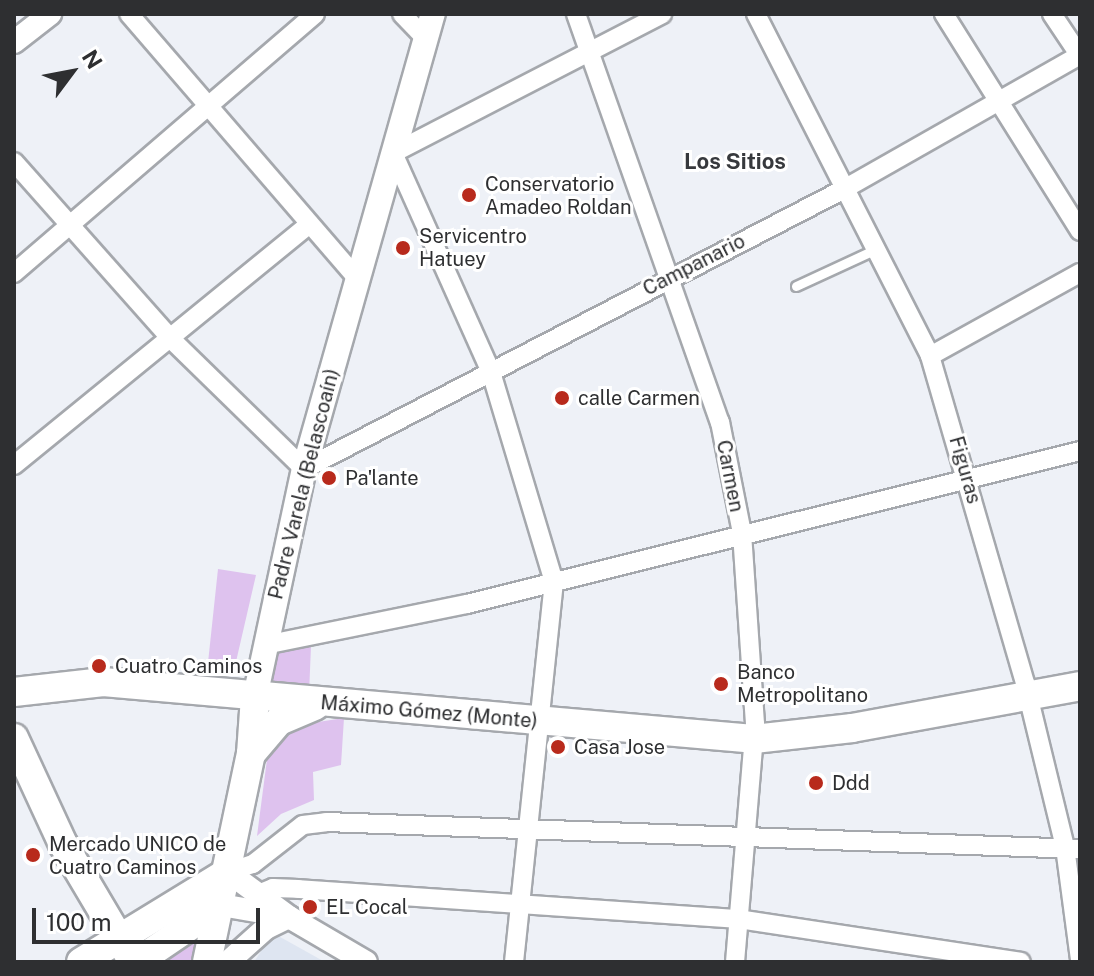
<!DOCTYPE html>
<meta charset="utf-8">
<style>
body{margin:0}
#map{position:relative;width:1094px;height:976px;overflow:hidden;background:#eef1f7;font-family:"Public Sans",sans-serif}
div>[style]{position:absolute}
.built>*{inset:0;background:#dee5f1}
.green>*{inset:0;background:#dec2ee}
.roads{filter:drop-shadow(2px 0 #a5a8ad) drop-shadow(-2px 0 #a5a8ad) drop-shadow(0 2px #a5a8ad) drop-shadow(0 -2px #a5a8ad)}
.service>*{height:9px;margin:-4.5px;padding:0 4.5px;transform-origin:4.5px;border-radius:4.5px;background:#fff}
.minor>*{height:18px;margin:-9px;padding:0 9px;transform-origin:9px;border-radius:9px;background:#fff}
.tertiary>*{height:22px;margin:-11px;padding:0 11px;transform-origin:11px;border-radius:11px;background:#fff}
.secondary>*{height:24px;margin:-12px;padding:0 12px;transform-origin:12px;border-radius:12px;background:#fff}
.primary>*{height:28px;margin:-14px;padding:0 14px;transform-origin:14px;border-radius:14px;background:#fff}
.dots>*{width:22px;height:22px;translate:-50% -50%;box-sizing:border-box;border:4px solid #fff;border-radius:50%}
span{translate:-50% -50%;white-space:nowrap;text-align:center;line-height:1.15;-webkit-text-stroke:6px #fff;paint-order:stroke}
.poi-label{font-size:20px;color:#2e2f31}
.left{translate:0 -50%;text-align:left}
.street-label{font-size:20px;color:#2e2f31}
.neighbourhood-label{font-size:22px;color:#37393d;font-weight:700}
.frame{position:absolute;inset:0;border:16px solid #2e2f31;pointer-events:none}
.north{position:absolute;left:32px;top:32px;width:80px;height:80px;-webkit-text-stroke:6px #fff;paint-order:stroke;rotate:58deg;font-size:22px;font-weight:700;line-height:32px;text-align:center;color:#2e2f31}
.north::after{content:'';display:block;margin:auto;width:28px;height:36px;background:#2e2f31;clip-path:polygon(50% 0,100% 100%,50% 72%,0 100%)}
.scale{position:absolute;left:32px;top:908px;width:228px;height:36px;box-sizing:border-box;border:4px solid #2e2f31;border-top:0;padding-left:10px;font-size:24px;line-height:28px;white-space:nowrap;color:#2e2f31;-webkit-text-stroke:6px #fff;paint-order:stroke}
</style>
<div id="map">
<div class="built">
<div style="clip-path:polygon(273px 933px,325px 962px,254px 962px)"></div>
</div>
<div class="green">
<div style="clip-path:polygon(218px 569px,256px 575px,235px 666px,207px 672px)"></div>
<div style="clip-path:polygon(311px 646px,309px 694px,284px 693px,270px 680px,274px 652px)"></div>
<div style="clip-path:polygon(344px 718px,341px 765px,313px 772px,314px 800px,281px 814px,257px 836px,269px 744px,292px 726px)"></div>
<div style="clip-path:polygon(200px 937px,194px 962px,162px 962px)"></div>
</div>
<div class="roads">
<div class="service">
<div style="left:796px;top:286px;width:88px;rotate:-24.8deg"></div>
</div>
<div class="minor">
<div style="left:129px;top:14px;width:352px;rotate:49.2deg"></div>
<div style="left:402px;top:14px;width:35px;rotate:46deg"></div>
<div style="left:576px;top:14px;width:433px;rotate:70.6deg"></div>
<div style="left:720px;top:422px;width:113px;rotate:78.8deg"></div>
<div style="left:742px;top:533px;width:191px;rotate:86.1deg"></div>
<div style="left:755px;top:724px;width:239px;rotate:94.8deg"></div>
<div style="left:756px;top:14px;width:384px;rotate:63deg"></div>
<div style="left:930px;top:356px;width:341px;rotate:73.8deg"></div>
<div style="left:1025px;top:683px;width:169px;rotate:76.3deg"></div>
<div style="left:1065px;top:847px;width:113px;rotate:82.4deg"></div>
<div style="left:944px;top:14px;width:256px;rotate:57.9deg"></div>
<div style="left:1052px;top:14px;width:50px;rotate:56.3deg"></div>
<div style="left:14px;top:162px;width:237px;rotate:48.4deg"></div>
<div style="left:171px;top:339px;width:186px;rotate:44.3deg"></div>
<div style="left:304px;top:469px;width:611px;rotate:-27.4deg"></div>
<div style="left:846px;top:188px;width:269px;rotate:-29.6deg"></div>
<div style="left:14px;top:273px;width:397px;rotate:-40.7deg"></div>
<div style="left:930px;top:356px;width:171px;rotate:-29deg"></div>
<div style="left:14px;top:465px;width:381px;rotate:-39.2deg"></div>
<div style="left:265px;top:645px;width:206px;rotate:-11.5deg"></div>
<div style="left:467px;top:604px;width:632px;rotate:-14.01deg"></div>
<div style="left:228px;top:872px;width:26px;rotate:-18deg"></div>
<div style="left:253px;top:864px;width:63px;rotate:-38deg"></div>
<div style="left:303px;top:825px;width:23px;rotate:-7deg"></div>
<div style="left:326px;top:822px;width:754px;rotate:2.05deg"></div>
<div style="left:258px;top:894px;width:16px;rotate:-22deg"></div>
<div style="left:273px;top:888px;width:25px;rotate:2deg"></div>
<div style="left:298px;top:889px;width:441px;rotate:3.9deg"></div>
<div style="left:738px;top:919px;width:286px;rotate:8.6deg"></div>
<div style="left:514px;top:962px;width:382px;rotate:-84deg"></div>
<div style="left:554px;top:582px;width:219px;rotate:-106.7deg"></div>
<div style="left:491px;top:372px;width:240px;rotate:-114.1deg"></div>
<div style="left:393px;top:153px;width:303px;rotate:-27.3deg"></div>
</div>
<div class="tertiary">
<div style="left:14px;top:42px;width:46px;rotate:-37.9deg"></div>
<div style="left:228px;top:872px;width:76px;rotate:36.4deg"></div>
<div style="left:289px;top:917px;width:89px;rotate:30.3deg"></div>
<div style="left:221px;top:905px;width:64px;rotate:9.9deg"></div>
<div style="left:228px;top:962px;width:51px;rotate:-41.8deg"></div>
<div style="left:266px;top:928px;width:25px;rotate:-26deg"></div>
</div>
<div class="secondary">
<div style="left:255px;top:697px;width:233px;rotate:-77.9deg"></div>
<div style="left:304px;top:469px;width:473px;rotate:-74.2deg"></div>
</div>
<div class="primary">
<div style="left:14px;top:692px;width:90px;rotate:-6.4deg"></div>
<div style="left:103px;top:682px;width:653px;rotate:5deg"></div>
<div style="left:754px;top:739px;width:99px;rotate:-6.4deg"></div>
<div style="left:852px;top:728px;width:232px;rotate:-10.4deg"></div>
<div style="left:14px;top:738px;width:117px;rotate:65.2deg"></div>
<div style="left:63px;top:844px;width:137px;rotate:59.3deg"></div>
<div style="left:251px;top:754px;width:43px;rotate:-49.7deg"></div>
<div style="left:279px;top:721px;width:39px;rotate:-23deg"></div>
<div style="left:81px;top:962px;width:172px;rotate:-31.5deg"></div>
<div style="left:137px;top:962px;width:102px;rotate:-34.2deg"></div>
<div style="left:207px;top:962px;width:213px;rotate:-78.1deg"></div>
<div style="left:251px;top:754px;width:57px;rotate:-86deg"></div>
</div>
</div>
<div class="dots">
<div style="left:469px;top:195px;background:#b82a1c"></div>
<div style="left:403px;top:248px;background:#b82a1c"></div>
<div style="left:562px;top:398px;background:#b82a1c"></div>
<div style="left:329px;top:478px;background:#b82a1c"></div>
<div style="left:99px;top:666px;background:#b82a1c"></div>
<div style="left:721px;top:684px;background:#b82a1c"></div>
<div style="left:558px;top:747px;background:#b82a1c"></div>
<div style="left:816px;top:783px;background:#b82a1c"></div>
<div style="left:33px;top:855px;background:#b82a1c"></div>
<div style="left:310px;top:907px;background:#b82a1c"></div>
</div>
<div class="poi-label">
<span class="left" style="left:485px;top:196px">Conservatorio<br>Amadeo Roldan</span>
<span class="left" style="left:419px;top:248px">Servicentro<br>Hatuey</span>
<span class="left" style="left:578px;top:398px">calle Carmen</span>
<span class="left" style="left:345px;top:478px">Pa'lante</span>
<span class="left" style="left:115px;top:666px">Cuatro Caminos</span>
<span class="left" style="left:737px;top:684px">Banco<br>Metropolitano</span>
<span class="left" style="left:574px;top:747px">Casa Jose</span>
<span class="left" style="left:832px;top:783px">Ddd</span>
<span class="left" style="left:49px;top:856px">Mercado UNICO de<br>Cuatro Caminos</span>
<span class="left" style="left:326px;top:907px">EL Cocal</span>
</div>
<div class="street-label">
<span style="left:694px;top:265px;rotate:-27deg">Campanario</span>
<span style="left:965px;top:470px;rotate:74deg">Figuras</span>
<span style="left:730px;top:476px;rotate:79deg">Carmen</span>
<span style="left:304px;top:484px;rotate:-76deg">Padre Varela (Belascoaín)</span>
<span style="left:429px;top:712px;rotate:5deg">Máximo Gómez (Monte)</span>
</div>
<div class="neighbourhood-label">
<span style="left:735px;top:162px">Los Sitios</span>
</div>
<div class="frame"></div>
<div class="north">N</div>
<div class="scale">100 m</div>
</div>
